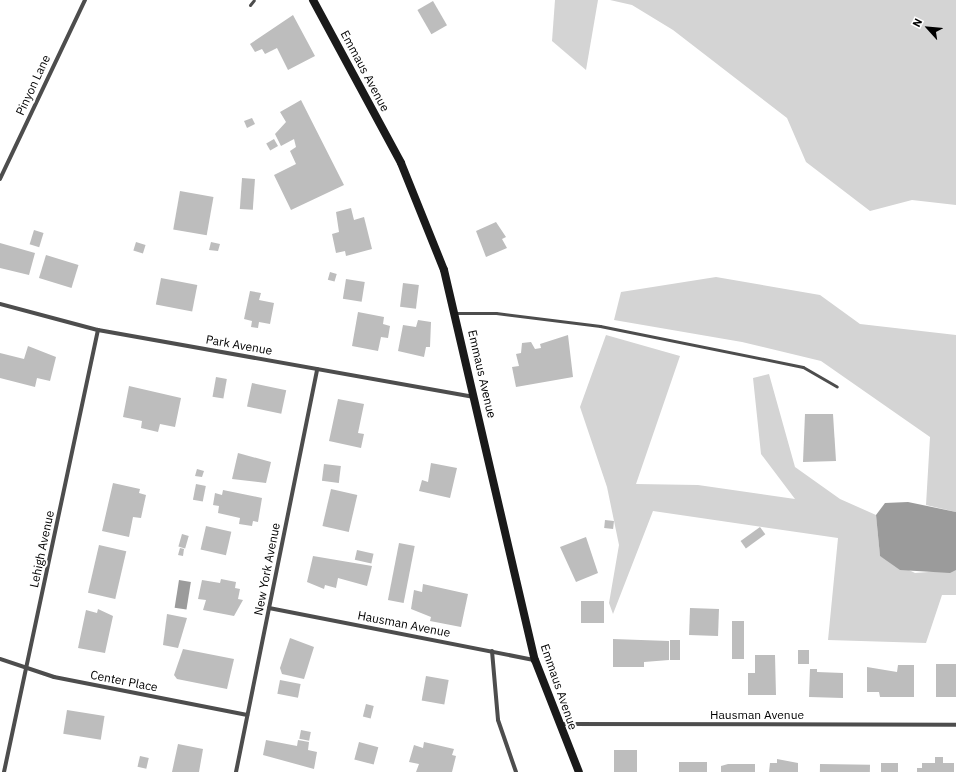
<!DOCTYPE html>
<style>
body{margin:0}
#map{position:relative;width:956px;height:772px;overflow:hidden;background:#fff;font-family:"IBM Plex Sans",sans-serif}
div>[style]{position:absolute}
.green>*{inset:0;background:#d4d4d4}
.water>*{inset:0;background:#9b9b9b;transform-origin:0 0}
.building>*{inset:0;background:#bdbdbd;transform-origin:0 0}
.service>*{height:3px;margin:-1.5px;padding:0 1.5px;transform-origin:1.5px;border-radius:1.5px;background:#4d4d4d}
.minor>*{height:4px;margin:-2px;padding:0 2px;transform-origin:2px;border-radius:2px;background:#4d4d4d}
.secondary>*{height:8px;margin:-4px;padding:0 4px;transform-origin:4px;border-radius:4px;background:#1a1a1a}
span{translate:-50% -50%;white-space:nowrap;text-align:center;line-height:1.15;-webkit-text-stroke:4px #fff;paint-order:stroke}
.street-label{font-size:12px;color:#000}
.north{position:absolute;left:908px;top:8px;width:40px;height:40px;-webkit-text-stroke:3px #fff;paint-order:stroke;rotate:297deg;font-size:11px;font-weight:700;line-height:16px;text-align:center;color:#000}
.north::after{content:'';display:block;margin:auto;width:14px;height:18px;background:#000;clip-path:polygon(50% 0,100% 100%,50% 72%,0 100%)}
</style>
<div id="map">
<div class="green">
<div style="clip-path:polygon(555px 0,598px 0,586px 70px,552px 41px)"></div>
<div style="clip-path:polygon(610px 0,956px 0,956px 205px,912px 200px,870px 211px,806px 162px,787px 118px,673px 30px,632px 5px)"></div>
<div style="clip-path:polygon(716px 277px,820px 295px,860px 324px,956px 335px,956px 512px,926px 505px,930px 437px,821px 361px,742px 342px,614px 320px,621px 292px)"></div>
<div style="clip-path:polygon(606px 335px,680px 356px,636px 484px,698px 485px,795px 499px,761px 454px,753px 378px,769px 374px,795px 467px,840px 499px,876px 515px,880px 556px,915px 573px,956px 570px,956px 595px,942px 595px,926px 643px,828px 640px,838px 538px,653px 511px,613px 614px,609px 603px,619px 545px,607px 487px,580px 407px)"></div>
</div>
<div class="water">
<div style="clip-path:polygon(908px 502px,956px 512px,956px 570px,950px 573px,900px 570px,880px 556px,876px 515px,885px 503px)"></div>
<div style="left:179px;top:580px;width:12px;height:28px;rotate:9deg"></div>
</div>
<div class="building">
<div style="left:433px;top:1px;width:28px;height:18px;rotate:60deg"></div>
<div style="clip-path:polygon(293px 15px,315px 56px,288px 70px,277px 48px,265px 54px,262px 49px,255px 52px,250px 44px)"></div>
<div style="clip-path:polygon(301px 100px,344px 185px,291px 210px,274px 175px,296px 164px,290px 151px,296px 147px,294px 139px,281px 146px,275px 134px,286px 122px,280px 112px)"></div>
<div style="clip-path:polygon(252px 118px,255px 124px,247px 128px,244px 121px)"></div>
<div style="left:274px;top:139px;width:8px;height:9px;rotate:60deg"></div>
<div style="left:242px;top:178px;width:13px;height:31px;rotate:4deg"></div>
<div style="left:180px;top:191px;width:34px;height:39px;rotate:10deg"></div>
<div style="clip-path:polygon(351px 208px,354px 220px,364px 217px,372px 249px,346px 256px,345px 251px,336px 253px,332px 234px,339px 232px,336px 212px)"></div>
<div style="clip-path:polygon(496px 222px,506px 237px,502px 239px,507px 248px,486px 257px,476px 231px)"></div>
<div style="left:34px;top:230px;width:10px;height:15px;rotate:17deg"></div>
<div style="left:136px;top:242px;width:10px;height:9px;rotate:17deg"></div>
<div style="clip-path:polygon(211px 242px,220px 244px,218px 251px,209px 250px)"></div>
<div style="clip-path:polygon(0 243px,35px 253px,29px 275px,0 268px)"></div>
<div style="left:46px;top:255px;width:34px;height:24px;rotate:17deg"></div>
<div style="left:330px;top:272px;width:7px;height:8px;rotate:16deg"></div>
<div style="left:161px;top:278px;width:37px;height:27px;rotate:11deg"></div>
<div style="left:346px;top:279px;width:19px;height:20px;rotate:9deg"></div>
<div style="left:403px;top:283px;width:16px;height:24px;rotate:7deg"></div>
<div style="clip-path:polygon(250px 291px,261px 293px,259px 300px,274px 303px,270px 324px,259px 322px,258px 328px,251px 327px,252px 321px,244px 319px)"></div>
<div style="clip-path:polygon(358px 312px,384px 317px,383px 324px,390px 326px,388px 338px,381px 337px,378px 351px,352px 346px)"></div>
<div style="clip-path:polygon(418px 320px,431px 322px,430px 347px,426px 347px,424px 357px,398px 351px,403px 325px,416px 327px)"></div>
<div style="clip-path:polygon(568px 335px,573px 377px,516px 387px,512px 367px,519px 366px,516px 354px,521px 353px,522px 343px,531px 342px,535px 349px,541px 348px,540px 344px)"></div>
<div style="clip-path:polygon(28px 346px,56px 357px,50px 381px,37px 378px,35px 387px,0 378px,0 353px,24px 359px)"></div>
<div style="left:216px;top:377px;width:11px;height:20px;rotate:10deg"></div>
<div style="left:252px;top:383px;width:35px;height:24px;rotate:12deg"></div>
<div style="clip-path:polygon(129px 386px,181px 398px,175px 427px,160px 424px,158px 432px,141px 428px,142px 421px,123px 417px)"></div>
<div style="clip-path:polygon(338px 399px,364px 404px,358px 433px,364px 434px,361px 448px,329px 441px)"></div>
<div style="clip-path:polygon(805px 414px,833px 414px,836px 461px,803px 462px)"></div>
<div style="clip-path:polygon(238px 453px,271px 462px,266px 483px,232px 479px)"></div>
<div style="clip-path:polygon(431px 463px,457px 468px,450px 498px,419px 491px,422px 480px,428px 482px)"></div>
<div style="left:324px;top:464px;width:17px;height:17px;rotate:7deg"></div>
<div style="clip-path:polygon(197px 469px,204px 471px,202px 477px,195px 476px)"></div>
<div style="clip-path:polygon(113px 483px,140px 489px,139px 493px,146px 495px,141px 518px,133px 517px,129px 537px,102px 531px)"></div>
<div style="left:196px;top:484px;width:10px;height:16px;rotate:11deg"></div>
<div style="left:331px;top:489px;width:27px;height:38px;rotate:13deg"></div>
<div style="clip-path:polygon(223px 490px,262px 498px,258px 522px,253px 521px,252px 526px,239px 524px,240px 518px,218px 513px,219px 506px,213px 505px,215px 493px,222px 495px)"></div>
<div style="left:605px;top:520px;width:9px;height:8px;rotate:6deg"></div>
<div style="left:206px;top:526px;width:26px;height:24px;rotate:13deg"></div>
<div style="left:760px;top:527px;width:9px;height:24px;rotate:54deg"></div>
<div style="left:182px;top:534px;width:7px;height:13px;rotate:16deg"></div>
<div style="clip-path:polygon(586px 537px,598px 573px,576px 582px,560px 547px)"></div>
<div style="left:399px;top:543px;width:16px;height:58px;rotate:11deg"></div>
<div style="left:99px;top:545px;width:28px;height:49px;rotate:13deg"></div>
<div style="clip-path:polygon(180px 548px,184px 549px,183px 556px,178px 555px)"></div>
<div style="left:357px;top:550px;width:17px;height:10px;rotate:13deg"></div>
<div style="clip-path:polygon(313px 556px,372px 566px,367px 586px,338px 578px,336px 588px,325px 585px,324px 589px,307px 582px)"></div>
<div style="clip-path:polygon(221px 579px,236px 582px,235px 588px,240px 589px,238px 599px,243px 600px,234px 616px,203px 610px,206px 600px,198px 599px,202px 580px,220px 583px)"></div>
<div style="clip-path:polygon(423px 584px,468px 594px,461px 627px,430px 621px,431px 617px,411px 609px,414px 590px,422px 592px)"></div>
<div style="left:581px;top:601px;width:23px;height:22px"></div>
<div style="left:690px;top:608px;width:29px;height:27px;rotate:2deg"></div>
<div style="clip-path:polygon(98px 609px,113px 616px,105px 653px,78px 648px,86px 610px,97px 613px)"></div>
<div style="clip-path:polygon(167px 614px,187px 618px,178px 648px,163px 645px)"></div>
<div style="left:732px;top:621px;width:12px;height:38px"></div>
<div style="clip-path:polygon(290px 638px,314px 647px,304px 679px,282px 674px,280px 668px)"></div>
<div style="clip-path:polygon(613px 639px,669px 641px,669px 660px,644px 662px,644px 667px,613px 667px)"></div>
<div style="left:670px;top:640px;width:10px;height:20px"></div>
<div style="clip-path:polygon(183px 649px,234px 659px,227px 689px,177px 679px,174px 675px)"></div>
<div style="left:798px;top:650px;width:11px;height:14px"></div>
<div style="clip-path:polygon(755px 655px,775px 655px,776px 695px,748px 695px,748px 673px,755px 673px)"></div>
<div style="left:936px;top:664px;width:20px;height:33px"></div>
<div style="clip-path:polygon(898px 665px,914px 665px,914px 697px,880px 697px,879px 692px,867px 692px,867px 667px,897px 672px)"></div>
<div style="clip-path:polygon(810px 669px,817px 669px,817px 672px,843px 673px,843px 698px,809px 697px)"></div>
<div style="left:426px;top:676px;width:23px;height:25px;rotate:10deg"></div>
<div style="left:280px;top:680px;width:21px;height:14px;rotate:11deg"></div>
<div style="left:366px;top:704px;width:8px;height:13px;rotate:14deg"></div>
<div style="left:67px;top:710px;width:38px;height:24px;rotate:9deg"></div>
<div style="left:301px;top:730px;width:10px;height:9px;rotate:11deg"></div>
<div style="clip-path:polygon(266px 740px,297px 746px,298px 740px,309px 742px,308px 750px,317px 752px,314px 769px,263px 755px)"></div>
<div style="left:359px;top:742px;width:20px;height:18px;rotate:15deg"></div>
<div style="clip-path:polygon(424px 742px,454px 749px,452px 755px,456px 756px,452px 772px,416px 772px,419px 764px,409px 762px,414px 745px,423px 748px)"></div>
<div style="clip-path:polygon(178px 744px,203px 749px,199px 772px,172px 772px)"></div>
<div style="left:614px;top:750px;width:23px;height:22px"></div>
<div style="left:140px;top:756px;width:9px;height:11px;rotate:13deg"></div>
<div style="clip-path:polygon(935px 757px,943px 757px,943px 763px,954px 763px,954px 772px,917px 772px,917px 768px,922px 768px,922px 763px,935px 763px)"></div>
<div style="clip-path:polygon(777px 759px,798px 763px,798px 772px,769px 772px,770px 763px,777px 763px)"></div>
<div style="left:679px;top:762px;width:28px;height:10px"></div>
<div style="left:881px;top:763px;width:17px;height:9px"></div>
<div style="clip-path:polygon(728px 764px,755px 764px,755px 772px,721px 772px,721px 766px)"></div>
<div style="left:820px;top:764px;width:50px;height:8px;rotate:1deg"></div>
</div>
<div class="service">
<div style="left:250px;top:5px;width:6px;rotate:-51deg"></div>
<div style="left:456px;top:313px;width:40px"></div>
<div style="left:496px;top:313px;width:105px;rotate:7.1deg"></div>
<div style="left:600px;top:326px;width:207px;rotate:11.4deg"></div>
<div style="left:803px;top:367px;width:39px;rotate:30deg"></div>
</div>
<div class="minor">
<div style="left:0;top:179px;width:198px;rotate:-64.6deg"></div>
<div style="left:0;top:304px;width:101px;rotate:14.9deg"></div>
<div style="left:98px;top:330px;width:382px;rotate:10.1deg"></div>
<div style="left:269px;top:608px;width:271px;rotate:11.1deg"></div>
<div style="left:492px;top:651px;width:69px;rotate:85deg"></div>
<div style="left:498px;top:720px;width:55px;rotate:70.9deg"></div>
<div style="left:0;top:659px;width:57px;rotate:18.4deg"></div>
<div style="left:54px;top:677px;width:197px;rotate:11.1deg"></div>
<div style="left:560px;top:724px;width:396px;rotate:0.1deg"></div>
<div style="left:4px;top:772px;width:452px;rotate:-78deg"></div>
<div style="left:236px;top:772px;width:411px;rotate:-78.6deg"></div>
</div>
<div class="secondary">
<div style="left:313px;top:0;width:185px;rotate:61.6deg"></div>
<div style="left:401px;top:163px;width:115px;rotate:68.1deg"></div>
<div style="left:444px;top:270px;width:400px;rotate:76.9deg"></div>
<div style="left:535px;top:660px;width:120px;rotate:68.6deg"></div>
</div>
<div class="street-label">
<span style="left:365px;top:71px;rotate:62deg">Emmaus Avenue</span>
<span style="left:33px;top:85px;rotate:-65deg">Pinyon Lane</span>
<span style="left:239px;top:345px;rotate:10deg">Park Avenue</span>
<span style="left:482px;top:374px;rotate:77deg">Emmaus Avenue</span>
<span style="left:42px;top:549px;rotate:-78deg">Lehigh Avenue</span>
<span style="left:267px;top:569px;rotate:-79deg">New York Avenue</span>
<span style="left:404px;top:624px;rotate:11deg">Hausman Avenue</span>
<span style="left:124px;top:681px;rotate:11deg">Center Place</span>
<span style="left:559px;top:687px;rotate:71deg">Emmaus Avenue</span>
<span style="left:757px;top:715px">Hausman Avenue</span>
</div>
<div class="north">N</div>
</div>
